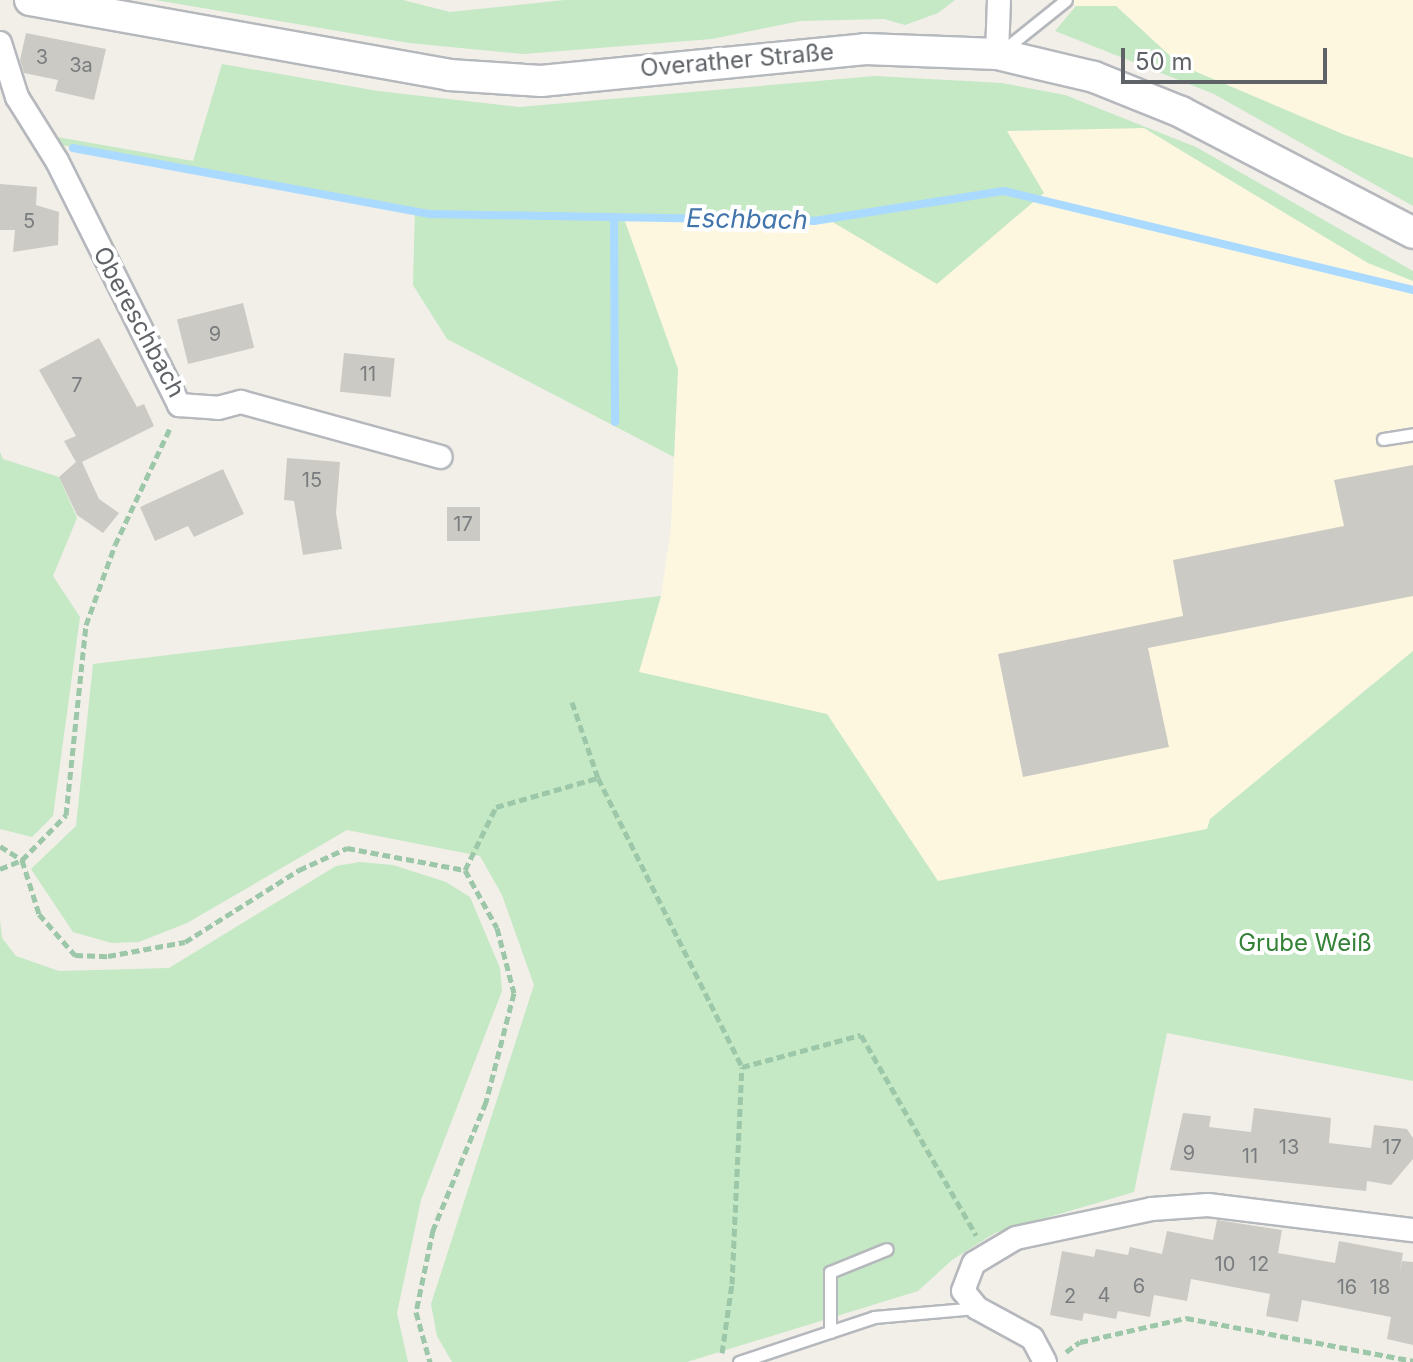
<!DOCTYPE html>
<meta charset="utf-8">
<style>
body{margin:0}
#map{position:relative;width:1413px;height:1362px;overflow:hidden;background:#f1efe8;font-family:Inter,sans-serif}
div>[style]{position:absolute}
.commercial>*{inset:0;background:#fef7e0}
.green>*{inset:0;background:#c5e8c5}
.stream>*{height:8px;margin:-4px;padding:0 4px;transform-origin:4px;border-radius:4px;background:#aadaff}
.building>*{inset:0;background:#cccac5;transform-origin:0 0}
.path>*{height:5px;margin-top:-2.5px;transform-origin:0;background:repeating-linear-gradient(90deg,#9cc7a9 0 8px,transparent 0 12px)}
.roads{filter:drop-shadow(2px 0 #b5b8bc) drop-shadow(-2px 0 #b5b8bc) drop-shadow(0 2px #b5b8bc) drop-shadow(0 -2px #b5b8bc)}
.service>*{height:11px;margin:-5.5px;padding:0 5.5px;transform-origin:5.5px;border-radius:5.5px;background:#fff}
.minor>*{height:22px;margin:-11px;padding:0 11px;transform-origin:11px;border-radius:11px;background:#fff}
.secondary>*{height:30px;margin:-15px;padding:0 15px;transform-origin:15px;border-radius:15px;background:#fff}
span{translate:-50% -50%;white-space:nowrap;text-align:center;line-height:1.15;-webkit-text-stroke:8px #fff;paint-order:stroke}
.number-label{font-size:20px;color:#7a7d7f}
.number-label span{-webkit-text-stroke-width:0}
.street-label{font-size:24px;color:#5f6368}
.park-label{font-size:24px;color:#348238}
.water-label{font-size:26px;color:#4174aa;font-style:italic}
.scale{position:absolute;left:1121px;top:48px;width:206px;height:36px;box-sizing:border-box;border:4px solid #5f6368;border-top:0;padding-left:10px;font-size:24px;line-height:28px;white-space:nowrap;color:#5f6368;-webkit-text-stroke:6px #fff;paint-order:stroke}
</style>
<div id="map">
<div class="commercial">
<div style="clip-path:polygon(1071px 0,1413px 0,1413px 158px,1345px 135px,1180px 65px,1116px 6px,1076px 6px)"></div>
<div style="clip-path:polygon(1144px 128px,1368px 263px,1413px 281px,1413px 662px,1370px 685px,1207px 829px,938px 881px,827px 715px,639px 672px,661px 596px,671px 528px,678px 369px,623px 216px,831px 221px,937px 283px,1007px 131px)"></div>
</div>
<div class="green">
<div style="clip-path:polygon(155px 0,403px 0,450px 12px,565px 0,955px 0,938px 13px,905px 25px,884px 19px,800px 21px,712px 39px,523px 54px,409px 43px)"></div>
<div style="clip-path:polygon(1076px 6px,1116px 6px,1180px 65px,1345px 135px,1413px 158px,1413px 206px,1214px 94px,1055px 31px)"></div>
<div style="clip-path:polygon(222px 64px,378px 91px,519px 107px,875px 76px,1002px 83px,1065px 95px,1196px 147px,1413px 271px,1413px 281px,1368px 263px,1144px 128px,1007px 131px,1044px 193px,937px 284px,831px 221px,623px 216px,678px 369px,674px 457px,447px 339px,413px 285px,415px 208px,50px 143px,46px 135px,193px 161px)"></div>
<div style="clip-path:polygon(0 452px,3px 459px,59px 477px,77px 518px,53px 576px,80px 617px,53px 816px,32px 837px,0 829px)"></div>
<div style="clip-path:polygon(661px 596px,639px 672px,827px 714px,938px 881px,1207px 829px,1210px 819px,1413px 651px,1413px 1081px,1167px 1033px,1134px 1192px,995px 1233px,952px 1260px,918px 1291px,687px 1362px,452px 1362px,437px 1336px,431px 1304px,534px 985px,502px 895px,480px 856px,347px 830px,187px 923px,139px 942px,112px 943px,73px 932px,31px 869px,76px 826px,93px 664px)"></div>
<div style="clip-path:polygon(360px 862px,393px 865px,446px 882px,470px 897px,500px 968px,502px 991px,421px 1200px,397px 1313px,408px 1362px,0 1362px,0 920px,2px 938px,16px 956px,59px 971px,169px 968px,336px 866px)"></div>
</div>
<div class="stream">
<div style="left:73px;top:148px;width:363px;rotate:10.5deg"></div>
<div style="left:430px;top:214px;width:384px;rotate:1deg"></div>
<div style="left:814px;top:221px;width:192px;rotate:-9deg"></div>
<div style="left:1004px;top:191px;width:421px;rotate:13.6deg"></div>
<div style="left:614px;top:218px;width:204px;rotate:89.7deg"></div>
</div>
<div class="building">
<div style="clip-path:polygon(26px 33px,106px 49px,94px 100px,55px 91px,58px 80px,24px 73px,20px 60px)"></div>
<div style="clip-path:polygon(0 184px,37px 187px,36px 205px,59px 212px,58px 245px,13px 252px,15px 230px,0 230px)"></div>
<div style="left:243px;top:303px;width:46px;height:68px;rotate:76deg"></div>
<div style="clip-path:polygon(99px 338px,137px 407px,144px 404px,154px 426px,82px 462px,99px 499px,119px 513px,103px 533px,77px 515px,59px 477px,76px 462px,64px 441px,76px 436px,39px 370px)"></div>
<div style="left:344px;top:353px;width:51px;height:39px;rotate:6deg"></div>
<div style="clip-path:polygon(287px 458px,340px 462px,336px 513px,342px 549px,303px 555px,294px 501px,284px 500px)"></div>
<div style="clip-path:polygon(1413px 465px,1413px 596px,1148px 648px,1169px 747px,1023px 777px,998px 654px,1183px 616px,1173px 560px,1344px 526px,1334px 480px)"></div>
<div style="clip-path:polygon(223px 469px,244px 514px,194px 537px,188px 526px,155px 541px,140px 507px)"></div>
<div style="left:447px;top:507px;width:33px;height:34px"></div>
<div style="clip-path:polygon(1254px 1108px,1331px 1118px,1329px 1143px,1371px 1148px,1374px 1125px,1407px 1129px,1413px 1138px,1413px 1159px,1391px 1185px,1367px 1181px,1366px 1191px,1170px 1170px,1183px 1113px,1211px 1116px,1209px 1127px,1251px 1132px)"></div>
<div style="clip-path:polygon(1217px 1220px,1282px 1230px,1278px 1253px,1335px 1263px,1339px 1241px,1403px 1253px,1399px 1276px,1402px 1261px,1413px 1262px,1413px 1345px,1387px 1339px,1391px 1317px,1302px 1300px,1298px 1322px,1266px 1316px,1270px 1294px,1191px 1279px,1187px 1301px,1154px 1295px,1150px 1317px,1118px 1311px,1116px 1319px,1084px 1313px,1082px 1321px,1050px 1315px,1062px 1251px,1094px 1257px,1096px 1249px,1128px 1255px,1130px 1247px,1162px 1254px,1167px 1231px,1213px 1240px)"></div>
</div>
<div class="path">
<div style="left:572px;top:702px;width:80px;rotate:71.1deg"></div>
<div style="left:0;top:846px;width:26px;rotate:32deg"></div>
<div style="left:22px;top:860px;width:57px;rotate:72.5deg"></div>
<div style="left:39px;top:914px;width:55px;rotate:48.7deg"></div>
<div style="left:75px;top:955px;width:33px;rotate:2deg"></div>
<div style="left:108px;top:956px;width:78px;rotate:-10.3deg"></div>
<div style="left:185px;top:942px;width:135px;rotate:-32.3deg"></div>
<div style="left:299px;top:870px;width:53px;rotate:-24.6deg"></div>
<div style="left:347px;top:848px;width:120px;rotate:10.6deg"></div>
<div style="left:465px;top:870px;width:66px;rotate:61.1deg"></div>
<div style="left:497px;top:928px;width:67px;rotate:75.3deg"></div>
<div style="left:514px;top:993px;width:113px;rotate:104.4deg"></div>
<div style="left:486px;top:1102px;width:139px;rotate:112.5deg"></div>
<div style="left:433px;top:1230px;width:84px;rotate:101.7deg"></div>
<div style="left:416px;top:1312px;width:52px;rotate:74.4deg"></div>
<div style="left:0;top:869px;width:24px;rotate:-22deg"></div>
<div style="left:22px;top:860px;width:63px;rotate:-45.6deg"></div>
<div style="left:66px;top:815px;width:191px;rotate:-84deg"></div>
<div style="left:86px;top:625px;width:85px;rotate:-70.1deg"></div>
<div style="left:115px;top:545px;width:132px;rotate:-64.8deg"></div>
<div style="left:465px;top:870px;width:70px;rotate:-63.8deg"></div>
<div style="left:496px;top:807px;width:106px;rotate:-15.9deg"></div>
<div style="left:598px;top:778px;width:323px;rotate:63.5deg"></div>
<div style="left:1066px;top:1352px;width:17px;rotate:-36deg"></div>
<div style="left:1080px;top:1342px;width:109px;rotate:-12.8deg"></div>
<div style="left:1186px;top:1318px;width:231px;rotate:10.7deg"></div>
<div style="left:722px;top:1353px;width:70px;rotate:-81.8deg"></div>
<div style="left:732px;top:1284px;width:217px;rotate:-87.4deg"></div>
<div style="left:742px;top:1067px;width:123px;rotate:-15.1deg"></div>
<div style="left:861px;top:1035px;width:231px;rotate:60.1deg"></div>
</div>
<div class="roads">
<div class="service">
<div style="left:1001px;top:52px;width:83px;rotate:-38.7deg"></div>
<div style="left:1383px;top:439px;width:30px;rotate:-9deg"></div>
<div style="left:830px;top:1332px;width:60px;rotate:-90deg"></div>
<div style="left:830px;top:1272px;width:61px;rotate:-22deg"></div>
<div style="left:739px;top:1362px;width:142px;rotate:-18.4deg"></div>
<div style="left:874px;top:1317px;width:102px;rotate:-5deg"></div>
</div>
<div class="minor">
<div style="left:0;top:43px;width:57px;rotate:72.5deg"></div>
<div style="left:17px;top:97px;width:75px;rotate:58deg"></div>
<div style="left:57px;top:161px;width:273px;rotate:63.4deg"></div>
<div style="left:179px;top:405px;width:39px;rotate:4deg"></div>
<div style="left:218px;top:408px;width:24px;rotate:-15deg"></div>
<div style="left:241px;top:402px;width:207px;rotate:15.4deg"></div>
<div style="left:997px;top:54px;width:54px;rotate:-87.9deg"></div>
<div style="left:1045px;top:1362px;width:27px;rotate:-118deg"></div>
<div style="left:1032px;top:1338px;width:63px;rotate:-151.4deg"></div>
<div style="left:977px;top:1308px;width:22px;rotate:-129deg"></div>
<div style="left:963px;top:1291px;width:30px;rotate:-69deg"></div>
<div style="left:974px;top:1263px;width:49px;rotate:-30.8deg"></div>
<div style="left:1016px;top:1238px;width:139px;rotate:-12deg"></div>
<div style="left:1152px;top:1209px;width:56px;rotate:-4.1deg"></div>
<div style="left:1208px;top:1205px;width:207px;rotate:7deg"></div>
</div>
<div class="secondary">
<div style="left:30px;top:0;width:426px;rotate:10.1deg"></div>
<div style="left:449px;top:75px;width:92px;rotate:3.7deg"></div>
<div style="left:541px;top:81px;width:326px;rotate:-5.6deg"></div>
<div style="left:865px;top:49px;width:132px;rotate:2.2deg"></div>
<div style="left:997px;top:54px;width:100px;rotate:13.3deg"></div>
<div style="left:1094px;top:77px;width:94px;rotate:21.9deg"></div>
<div style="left:1181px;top:112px;width:262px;rotate:27.5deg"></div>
</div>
</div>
<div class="number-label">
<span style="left:42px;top:57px">3</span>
<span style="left:81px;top:65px">3a</span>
<span style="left:29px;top:221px">5</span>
<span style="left:215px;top:334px">9</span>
<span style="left:368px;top:374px">11</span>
<span style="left:77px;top:385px">7</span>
<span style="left:312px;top:480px">15</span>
<span style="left:463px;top:524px">17</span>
<span style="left:1289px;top:1147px">13</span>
<span style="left:1392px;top:1147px">17</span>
<span style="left:1189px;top:1153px">9</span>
<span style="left:1250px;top:1156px">11</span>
<span style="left:1225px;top:1264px">10</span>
<span style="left:1259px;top:1264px">12</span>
<span style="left:1139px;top:1286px">6</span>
<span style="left:1347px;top:1287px">16</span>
<span style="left:1380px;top:1287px">18</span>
<span style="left:1104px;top:1295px">4</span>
<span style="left:1070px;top:1296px">2</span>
</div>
<div class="street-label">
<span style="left:737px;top:60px;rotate:-5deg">Overather Straße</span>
<span style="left:139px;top:322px;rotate:62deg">Obereschbach</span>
</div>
<div class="park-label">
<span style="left:1305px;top:943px">Grube Weiß</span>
</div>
<div class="water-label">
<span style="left:747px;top:219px;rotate:1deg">Eschbach</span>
</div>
<div class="scale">50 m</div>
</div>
